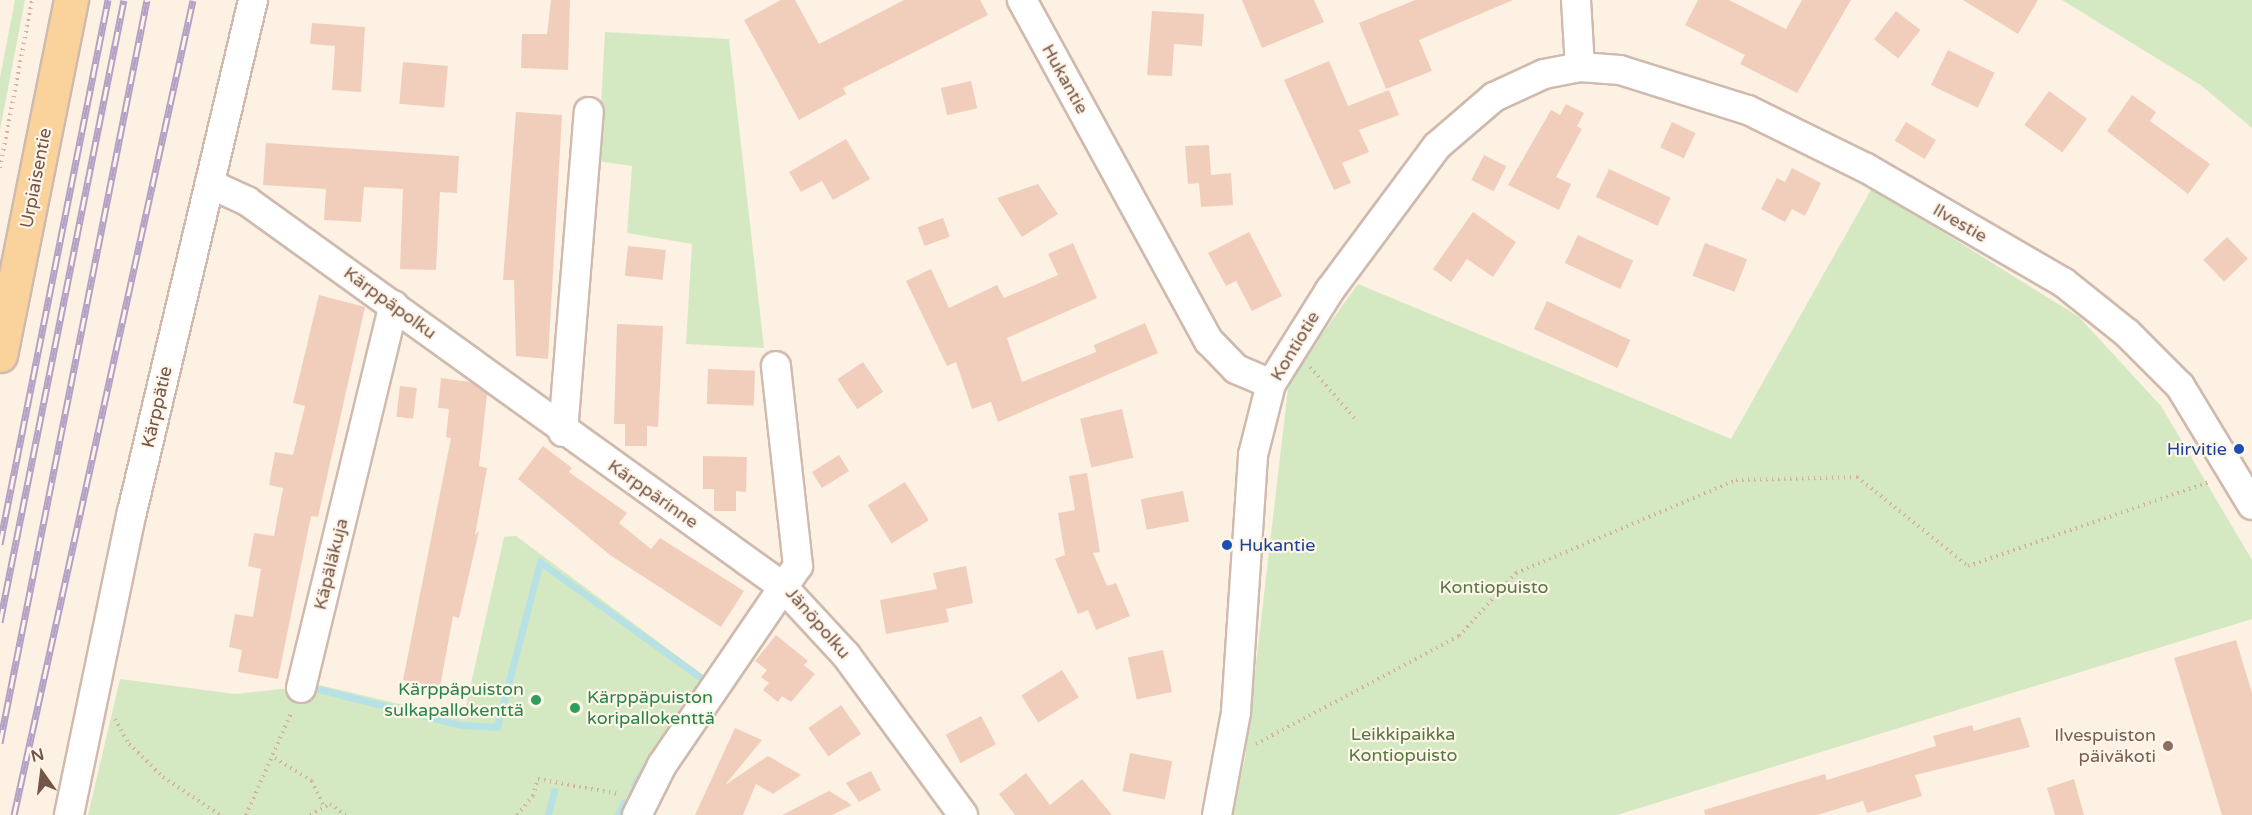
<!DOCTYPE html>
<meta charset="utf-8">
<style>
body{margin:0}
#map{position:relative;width:2252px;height:815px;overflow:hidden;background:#fcf1e3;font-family:"Varela Round",sans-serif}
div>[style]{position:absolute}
.green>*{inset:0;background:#d4e9c2}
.stream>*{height:7px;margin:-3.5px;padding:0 3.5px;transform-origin:3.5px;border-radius:3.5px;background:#b8e1e5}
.building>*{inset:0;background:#f1cebb;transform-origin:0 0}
.path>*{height:4px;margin-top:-2px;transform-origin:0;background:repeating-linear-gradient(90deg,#d6b19e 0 1.5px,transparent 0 6px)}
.roads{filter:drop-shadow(2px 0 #cfbaad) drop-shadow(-2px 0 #cfbaad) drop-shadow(0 2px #cfbaad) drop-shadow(0 -2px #cfbaad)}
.minor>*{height:28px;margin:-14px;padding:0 14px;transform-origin:14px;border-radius:14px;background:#fff}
.major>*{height:33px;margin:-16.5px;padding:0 16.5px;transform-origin:16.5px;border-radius:16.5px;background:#fad39c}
.rail>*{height:7px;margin-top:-3.5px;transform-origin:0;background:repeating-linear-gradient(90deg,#fff5e9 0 14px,#b3a2c5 0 28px);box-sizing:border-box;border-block:2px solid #b3a2c5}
.dots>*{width:16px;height:16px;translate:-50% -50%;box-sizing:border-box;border:3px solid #fff5e9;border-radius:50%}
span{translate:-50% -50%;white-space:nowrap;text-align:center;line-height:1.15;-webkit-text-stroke:4.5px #fff5e9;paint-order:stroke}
.street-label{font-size:18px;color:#745649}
.transit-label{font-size:18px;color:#164399}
.right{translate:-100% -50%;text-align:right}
.left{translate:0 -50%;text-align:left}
.park-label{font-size:18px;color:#547942}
.leisure-label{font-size:18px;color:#27864d}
.education-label{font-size:18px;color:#785e54}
.north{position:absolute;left:12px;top:743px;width:60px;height:60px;-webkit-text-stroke:4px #fff5e9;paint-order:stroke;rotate:346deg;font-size:16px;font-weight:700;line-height:24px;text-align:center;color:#745649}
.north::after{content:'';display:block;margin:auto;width:21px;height:27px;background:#745649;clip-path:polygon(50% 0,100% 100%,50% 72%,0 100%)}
</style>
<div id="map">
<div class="green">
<div style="clip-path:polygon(15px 0,25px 0,0 130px,0 78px)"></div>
<div style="clip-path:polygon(2062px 0,2252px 0,2252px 128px,2202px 86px)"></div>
<div style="clip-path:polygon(605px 32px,729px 39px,764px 348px,686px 344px,692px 244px,627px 233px,632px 166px,598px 161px)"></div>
<div style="clip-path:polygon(1872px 188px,2079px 317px,2161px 406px,2252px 560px,2252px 619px,1617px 815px,1232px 815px,1245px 758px,1289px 380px,1358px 284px,1731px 439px)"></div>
<div style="clip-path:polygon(516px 536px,711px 681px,626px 815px,88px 815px,120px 679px,235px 694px,319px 685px,463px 719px,504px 537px)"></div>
</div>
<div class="stream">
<div style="left:314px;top:688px;width:152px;rotate:14.1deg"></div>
<div style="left:461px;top:725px;width:36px;rotate:3deg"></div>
<div style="left:497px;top:727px;width:171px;rotate:-75.4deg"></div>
<div style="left:540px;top:562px;width:202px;rotate:35.7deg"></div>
<div style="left:704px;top:680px;width:7px;rotate:117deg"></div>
<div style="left:634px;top:785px;width:31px;rotate:-58deg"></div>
<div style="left:548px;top:815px;width:25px;rotate:-76deg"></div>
<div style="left:618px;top:815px;width:14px;rotate:-65deg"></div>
</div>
<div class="building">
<div style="clip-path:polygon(551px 0,570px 0,568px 70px,521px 68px,522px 34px,547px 34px)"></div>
<div style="clip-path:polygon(781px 0,795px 0,819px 44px,904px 0,980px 0,988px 15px,843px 88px,846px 94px,799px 120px,744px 20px)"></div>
<div style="clip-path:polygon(1242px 0,1314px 0,1324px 22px,1262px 48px)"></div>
<div style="clip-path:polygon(1415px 0,1513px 0,1419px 40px,1432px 71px,1386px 89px,1359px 23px)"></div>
<div style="clip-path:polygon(1698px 0,1729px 0,1786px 29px,1802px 0,1851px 0,1797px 93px,1740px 64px,1745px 55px,1685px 25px)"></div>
<div style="clip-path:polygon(1963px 0,2038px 0,2018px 34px)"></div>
<div style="clip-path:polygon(1152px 11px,1204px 14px,1202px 46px,1174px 44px,1172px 76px,1147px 75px)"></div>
<div style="left:1896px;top:11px;width:31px;height:36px;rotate:38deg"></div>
<div style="clip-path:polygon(312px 23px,365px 27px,361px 92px,332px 90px,335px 46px,310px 44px)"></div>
<div style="left:1948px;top:50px;width:52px;height:39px;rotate:26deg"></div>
<div style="clip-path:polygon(1329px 61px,1348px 106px,1389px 90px,1399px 115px,1359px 130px,1369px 152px,1342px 163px,1351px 183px,1334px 190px,1284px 80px)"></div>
<div style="left:403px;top:62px;width:45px;height:42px;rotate:5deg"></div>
<div style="left:971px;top:81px;width:28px;height:31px;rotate:77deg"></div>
<div style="left:2049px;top:91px;width:47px;height:42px;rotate:36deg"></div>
<div style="clip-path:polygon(2132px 95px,2156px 112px,2150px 121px,2210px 164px,2188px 194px,2107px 131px)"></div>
<div style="clip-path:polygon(1566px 104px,1584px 113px,1577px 126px,1582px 129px,1556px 177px,1571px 184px,1559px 210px,1508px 185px,1551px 110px,1560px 115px)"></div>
<div style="clip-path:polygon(516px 112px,562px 115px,548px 359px,516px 356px,514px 280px,503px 280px)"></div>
<div style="left:1672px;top:122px;width:26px;height:28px;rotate:25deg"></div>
<div style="left:1906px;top:122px;width:35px;height:22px;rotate:31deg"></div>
<div style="clip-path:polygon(846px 139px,870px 179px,833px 200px,822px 181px,801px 192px,789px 172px)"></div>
<div style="clip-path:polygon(266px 143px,459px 156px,457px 193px,440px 192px,436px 270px,400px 269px,403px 189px,364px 187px,361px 222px,324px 220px,326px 189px,263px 185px)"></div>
<div style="clip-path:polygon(1209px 145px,1211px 175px,1231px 173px,1233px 205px,1201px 207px,1199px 183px,1188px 184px,1185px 146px)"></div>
<div style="left:1484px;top:155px;width:25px;height:28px;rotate:27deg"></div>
<div style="clip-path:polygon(1792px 168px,1821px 183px,1805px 216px,1792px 209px,1785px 222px,1761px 209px,1777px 178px,1785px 182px)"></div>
<div style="left:1609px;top:169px;width:68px;height:31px;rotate:25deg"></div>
<div style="clip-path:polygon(1038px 184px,1058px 214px,1022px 237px,997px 198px)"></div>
<div style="clip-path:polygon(1473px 212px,1516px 242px,1493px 277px,1467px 259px,1451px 282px,1433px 269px)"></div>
<div style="left:943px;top:218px;width:20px;height:27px;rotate:70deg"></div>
<div style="clip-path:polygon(1249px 232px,1282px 296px,1252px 311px,1236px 281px,1226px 286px,1208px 253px)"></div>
<div style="left:1578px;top:235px;width:61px;height:31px;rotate:25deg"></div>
<div style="left:2227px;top:237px;width:30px;height:33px;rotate:46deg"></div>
<div style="clip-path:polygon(1073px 243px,1097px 298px,1007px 338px,1022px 382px,1096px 352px,1094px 345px,1145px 323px,1158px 353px,998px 422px,991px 402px,972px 409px,956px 362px,947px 366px,906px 281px,931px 269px,949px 308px,997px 285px,1004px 298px,1058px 275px,1048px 254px)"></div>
<div style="left:1705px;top:243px;width:45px;height:35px;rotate:21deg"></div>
<div style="left:628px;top:246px;width:38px;height:30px;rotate:6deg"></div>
<div style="clip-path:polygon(319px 295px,365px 307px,318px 517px,311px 516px,278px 679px,238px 672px,242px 650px,229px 647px,235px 614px,253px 617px,261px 569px,248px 566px,254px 533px,274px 536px,283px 488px,269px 485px,275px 452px,293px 455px,305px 406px,293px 403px)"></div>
<div style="left:1547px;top:301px;width:92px;height:31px;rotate:25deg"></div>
<div style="clip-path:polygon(617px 324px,663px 326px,658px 427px,647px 426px,647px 446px,625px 446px,625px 424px,614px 424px)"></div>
<div style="left:863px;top:362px;width:36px;height:31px;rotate:56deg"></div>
<div style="left:708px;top:369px;width:47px;height:35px;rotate:2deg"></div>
<div style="clip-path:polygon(441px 378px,470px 382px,487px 394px,479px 466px,487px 468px,475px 535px,479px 531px,459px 618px,453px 616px,440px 687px,403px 680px,451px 438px,446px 437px,449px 409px,438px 408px)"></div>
<div style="left:400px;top:386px;width:17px;height:31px;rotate:7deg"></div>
<div style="left:1122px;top:409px;width:50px;height:43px;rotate:77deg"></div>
<div style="clip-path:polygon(543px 446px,572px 468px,569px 472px,627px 513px,619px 523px,651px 549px,660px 538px,744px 591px,721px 627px,610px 555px,518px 479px)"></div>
<div style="left:839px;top:455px;width:19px;height:32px;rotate:58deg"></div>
<div style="clip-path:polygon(703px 456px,747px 457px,746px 492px,736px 491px,736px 511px,714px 511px,714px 489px,703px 489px)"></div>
<div style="clip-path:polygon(1087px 473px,1100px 552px,1093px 553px,1107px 586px,1116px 583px,1130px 616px,1096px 630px,1088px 610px,1078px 614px,1055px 559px,1065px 555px,1058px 513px,1075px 510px,1069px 476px)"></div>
<div style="left:905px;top:482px;width:45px;height:44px;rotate:58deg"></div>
<div style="left:1183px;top:491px;width:31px;height:43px;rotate:79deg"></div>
<div style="clip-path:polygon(966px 566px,973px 603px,946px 609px,949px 622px,886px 634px,880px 600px,937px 589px,933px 573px)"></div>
<div style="clip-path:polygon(776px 635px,808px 661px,804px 665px,815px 674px,791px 702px,782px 696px,778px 702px,763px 690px,769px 683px,761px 677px,767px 670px,755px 661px)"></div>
<div style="clip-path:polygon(2236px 640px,2252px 693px,2252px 815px,2222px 815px,2174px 658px)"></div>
<div style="left:1163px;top:650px;width:43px;height:36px;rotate:78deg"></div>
<div style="left:1062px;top:670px;width:32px;height:48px;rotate:58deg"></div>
<div style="left:841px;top:705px;width:35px;height:40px;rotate:55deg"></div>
<div style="left:981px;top:716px;width:32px;height:40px;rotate:62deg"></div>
<div style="clip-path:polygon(2020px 717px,2030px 747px,1915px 775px,1922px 796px,1867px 813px,1863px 801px,1817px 815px,1705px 815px,1704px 810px,1798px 782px,1825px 774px,1827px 780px,1936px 746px,1933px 736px,1972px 725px,1974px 731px)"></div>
<div style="clip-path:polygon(735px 728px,762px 740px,725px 785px,768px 756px,801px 775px,773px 794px,756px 784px,743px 815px,695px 815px)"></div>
<div style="left:1130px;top:753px;width:43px;height:39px;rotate:11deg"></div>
<div style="clip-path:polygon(871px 771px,881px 790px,859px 802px,846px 783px)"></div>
<div style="clip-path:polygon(1026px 773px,1050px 805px,1082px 779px,1112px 815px,1015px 815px,999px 794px)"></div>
<div style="clip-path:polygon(2074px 779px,2084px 815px,2055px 815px,2047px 788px)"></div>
<div style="clip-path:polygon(829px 791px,852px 805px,832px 815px,782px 815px)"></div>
</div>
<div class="path">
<div style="left:0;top:168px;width:171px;rotate:-79.2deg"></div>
<div style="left:1310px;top:367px;width:72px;rotate:49deg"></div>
<div style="left:115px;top:719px;width:29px;rotate:61deg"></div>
<div style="left:129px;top:744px;width:47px;rotate:44.1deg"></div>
<div style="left:163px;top:777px;width:69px;rotate:33.7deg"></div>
<div style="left:1256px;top:744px;width:230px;rotate:-28deg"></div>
<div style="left:1459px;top:636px;width:85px;rotate:-47.9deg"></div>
<div style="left:1516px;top:573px;width:239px;rotate:-22.9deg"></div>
<div style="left:1736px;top:480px;width:121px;rotate:-1.4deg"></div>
<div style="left:1857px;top:477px;width:142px;rotate:38.7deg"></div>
<div style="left:1968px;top:566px;width:255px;rotate:-19.2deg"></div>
<div style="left:275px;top:758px;width:44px;rotate:31.9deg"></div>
<div style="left:312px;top:781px;width:26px;rotate:65deg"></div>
<div style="left:246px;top:815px;width:114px;rotate:-66.1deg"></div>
<div style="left:310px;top:815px;width:23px;rotate:-29deg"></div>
<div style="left:330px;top:804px;width:19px;rotate:35deg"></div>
<div style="left:517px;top:815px;width:25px;rotate:-50deg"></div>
<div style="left:533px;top:796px;width:18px;rotate:-74deg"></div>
<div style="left:538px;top:779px;width:82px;rotate:10.5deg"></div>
</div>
<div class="roads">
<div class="minor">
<div style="left:1022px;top:0;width:389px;rotate:61.3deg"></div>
<div style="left:1209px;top:341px;width:39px;rotate:46deg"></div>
<div style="left:1236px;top:369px;width:38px;rotate:23deg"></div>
<div style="left:1576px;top:0;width:67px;rotate:86.6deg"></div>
<div style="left:210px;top:184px;width:41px;rotate:24.7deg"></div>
<div style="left:247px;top:201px;width:659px;rotate:35.74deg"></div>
<div style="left:782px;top:586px;width:94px;rotate:47.2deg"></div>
<div style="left:846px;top:655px;width:198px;rotate:53.8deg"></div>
<div style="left:563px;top:432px;width:321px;rotate:-85.4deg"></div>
<div style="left:301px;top:688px;width:394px;rotate:-76.4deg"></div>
<div style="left:69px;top:815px;width:309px;rotate:-78.3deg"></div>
<div style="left:132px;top:512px;width:526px;rotate:-76.7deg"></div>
<div style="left:637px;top:815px;width:56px;rotate:-63.4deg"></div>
<div style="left:662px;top:765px;width:241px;rotate:-55.7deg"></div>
<div style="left:798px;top:566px;width:201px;rotate:-96.3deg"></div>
<div style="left:1217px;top:815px;width:105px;rotate:-79.5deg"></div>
<div style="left:1236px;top:712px;width:258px;rotate:-86.2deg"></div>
<div style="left:1253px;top:455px;width:73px;rotate:-75.8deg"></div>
<div style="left:1271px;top:384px;width:111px;rotate:-57.9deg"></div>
<div style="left:1330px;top:290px;width:179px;rotate:-53.4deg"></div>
<div style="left:1437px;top:146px;width:75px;rotate:-40.7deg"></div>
<div style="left:1494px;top:97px;width:55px;rotate:-24.7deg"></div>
<div style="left:1544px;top:74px;width:37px;rotate:-11deg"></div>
<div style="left:1580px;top:67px;width:40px;rotate:4.3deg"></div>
<div style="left:1620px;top:70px;width:134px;rotate:17.4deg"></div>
<div style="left:1748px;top:110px;width:131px;rotate:26.2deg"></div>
<div style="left:1866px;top:168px;width:228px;rotate:30.1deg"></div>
<div style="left:2063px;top:282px;width:82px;rotate:38.6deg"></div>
<div style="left:2127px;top:333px;width:75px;rotate:45deg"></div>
<div style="left:2180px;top:386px;width:139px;rotate:58.8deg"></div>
</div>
<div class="major">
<div style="left:0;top:355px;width:362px;rotate:-78.7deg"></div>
</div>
</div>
<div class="rail">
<div style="left:0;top:544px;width:555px;rotate:-78.77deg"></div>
<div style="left:0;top:622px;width:634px;rotate:-78.73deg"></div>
<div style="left:0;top:743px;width:757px;rotate:-78.81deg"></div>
<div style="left:14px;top:815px;width:834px;rotate:-77.61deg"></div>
</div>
<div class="dots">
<div style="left:2239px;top:449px;background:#1a4fb4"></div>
<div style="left:1227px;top:545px;background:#1a4fb4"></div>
<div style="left:536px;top:700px;background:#2e9e5b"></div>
<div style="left:575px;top:708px;background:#2e9e5b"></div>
<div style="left:2168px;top:746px;background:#8d6e63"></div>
</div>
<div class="street-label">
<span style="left:1065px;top:79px;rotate:61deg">Hukantie</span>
<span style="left:36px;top:178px;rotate:-79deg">Urpiaisentie</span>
<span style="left:1960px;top:223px;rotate:30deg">Ilvestie</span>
<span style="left:390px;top:303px;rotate:36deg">Kärppäpolku</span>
<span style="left:1295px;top:346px;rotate:-59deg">Kontiotie</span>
<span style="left:157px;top:407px;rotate:-77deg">Kärppätie</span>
<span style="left:653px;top:494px;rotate:35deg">Kärppärinne</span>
<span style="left:331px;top:564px;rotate:-76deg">Käpäläkuja</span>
<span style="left:818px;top:623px;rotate:49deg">Jänöpolku</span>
</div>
<div class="transit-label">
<span class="right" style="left:2227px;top:449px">Hirvitie</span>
<span class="left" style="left:1239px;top:545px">Hukantie</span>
</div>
<div class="park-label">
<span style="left:1494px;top:587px">Kontiopuisto</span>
<span style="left:1403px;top:745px">Leikkipaikka<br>Kontiopuisto</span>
</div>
<div class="leisure-label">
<span class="right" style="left:524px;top:700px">Kärppäpuiston<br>sulkapallokenttä</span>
<span class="left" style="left:587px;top:708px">Kärppäpuiston<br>koripallokenttä</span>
</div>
<div class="education-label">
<span class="right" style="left:2156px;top:746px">Ilvespuiston<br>päiväkoti</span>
</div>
<div class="north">N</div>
</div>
